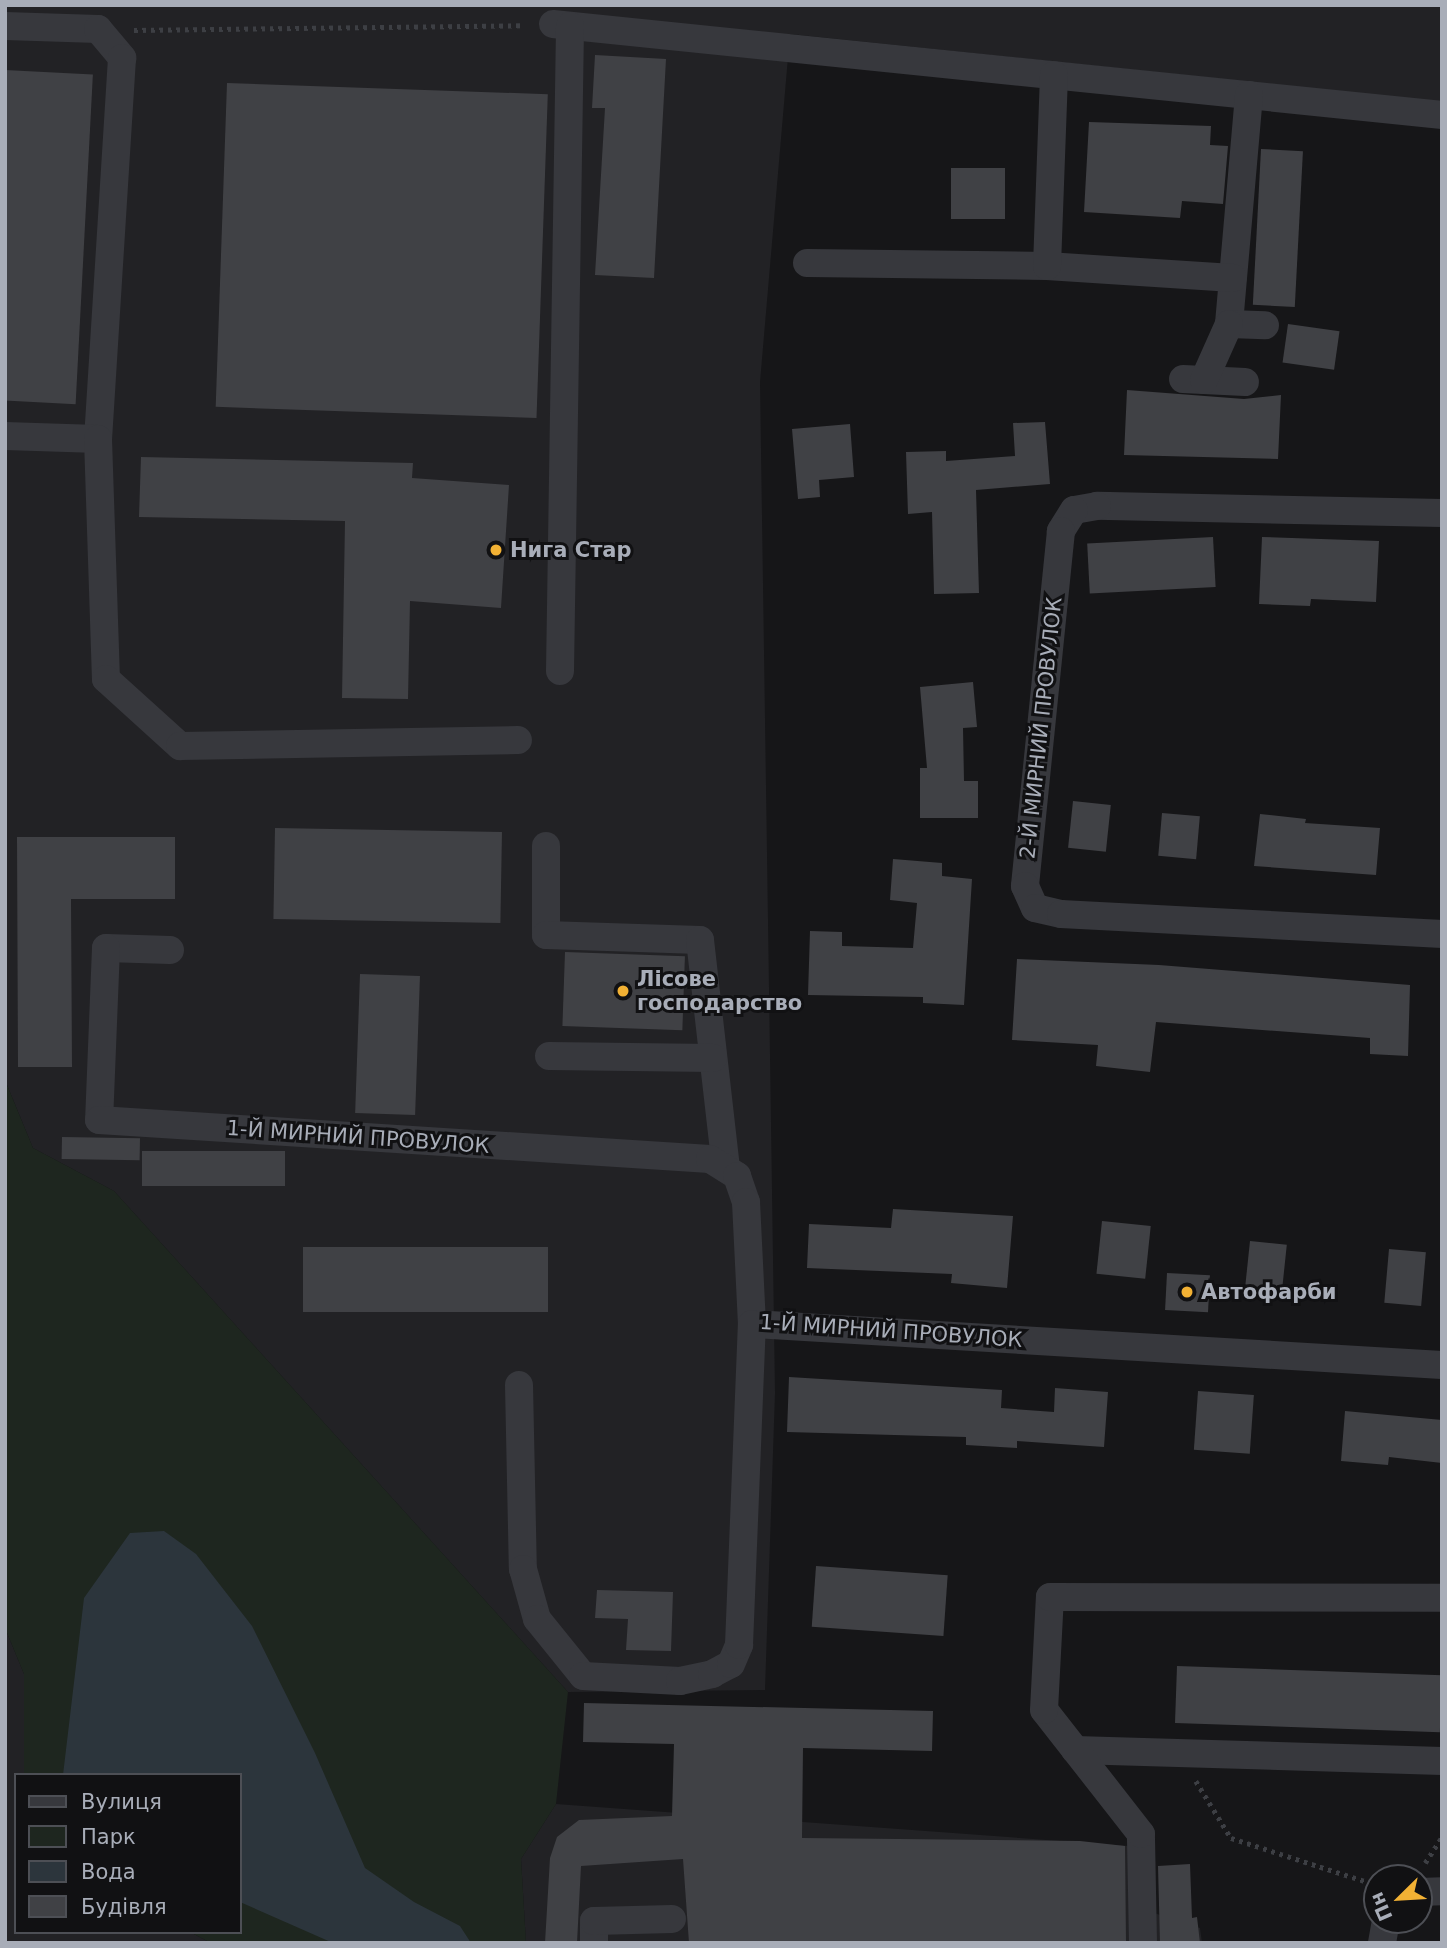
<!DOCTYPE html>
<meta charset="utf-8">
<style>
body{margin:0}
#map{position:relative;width:1447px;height:1948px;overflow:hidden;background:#161618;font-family:"DejaVu Sans",sans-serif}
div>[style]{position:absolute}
.built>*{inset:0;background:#222225}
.green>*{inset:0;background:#1e261f}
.water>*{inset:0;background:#2c353c}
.building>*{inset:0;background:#404145;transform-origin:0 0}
.path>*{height:4.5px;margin-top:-2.25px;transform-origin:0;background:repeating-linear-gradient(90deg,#3d3f44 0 3.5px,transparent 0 8.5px)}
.minor>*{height:28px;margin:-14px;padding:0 14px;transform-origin:14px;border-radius:14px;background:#37383d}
.dots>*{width:19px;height:19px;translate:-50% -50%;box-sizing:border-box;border:4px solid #111113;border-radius:50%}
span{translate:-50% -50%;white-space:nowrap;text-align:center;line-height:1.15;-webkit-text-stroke:6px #111113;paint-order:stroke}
.poi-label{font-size:21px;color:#a8adb8;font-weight:700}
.left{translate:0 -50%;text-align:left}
.street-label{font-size:21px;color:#a8adb8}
.frame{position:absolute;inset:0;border:7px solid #a8adb8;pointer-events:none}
.legend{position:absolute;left:14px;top:1773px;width:228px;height:161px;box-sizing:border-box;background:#111113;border:2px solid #4d4f55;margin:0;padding:9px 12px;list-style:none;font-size:21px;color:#a8adb8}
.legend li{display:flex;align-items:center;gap:14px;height:35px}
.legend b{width:35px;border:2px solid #4d4f55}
.north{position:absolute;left:1363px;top:1864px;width:70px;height:70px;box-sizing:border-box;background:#111113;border:2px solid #4d4f55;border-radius:50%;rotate:246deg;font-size:19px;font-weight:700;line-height:28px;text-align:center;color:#a8adb8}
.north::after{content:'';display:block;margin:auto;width:24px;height:32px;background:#f2b134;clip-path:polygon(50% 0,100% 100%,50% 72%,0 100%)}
</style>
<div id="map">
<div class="built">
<div style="clip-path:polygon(5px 5px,1442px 5px,1442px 102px,790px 34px,760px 382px,775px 1393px,765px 1690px,568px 1692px,114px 1191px,33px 1148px,7px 1085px)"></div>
<div style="clip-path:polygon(5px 1628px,24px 1674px,24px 1775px,16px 1775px,16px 1932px,190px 1932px,211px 1943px,5px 1943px)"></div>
<div style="clip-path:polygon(556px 1804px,1129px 1846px,1142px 1909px,1200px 1928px,1202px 1943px,526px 1943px,521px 1859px)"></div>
</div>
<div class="green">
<div style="clip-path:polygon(5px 826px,7px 1085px,33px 1148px,114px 1191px,568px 1692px,556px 1804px,521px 1859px,526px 1943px,211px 1943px,190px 1932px,240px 1932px,240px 1775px,24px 1775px,24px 1674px,5px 1628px)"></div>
</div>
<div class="water">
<div style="clip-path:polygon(164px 1531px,196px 1554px,252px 1626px,315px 1753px,365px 1868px,414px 1902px,460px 1926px,471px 1943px,333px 1943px,240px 1902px,240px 1775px,63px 1775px,84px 1598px,130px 1533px)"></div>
</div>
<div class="building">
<div style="clip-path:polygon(595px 55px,666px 59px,654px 278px,595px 275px,605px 108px,592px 108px)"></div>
<div style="left:5px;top:70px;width:88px;height:330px;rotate:3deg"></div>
<div style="left:227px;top:83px;width:321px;height:324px;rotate:2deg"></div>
<div style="clip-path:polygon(1089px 122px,1211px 126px,1210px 145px,1228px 146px,1223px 204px,1182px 201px,1180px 218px,1084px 212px)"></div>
<div style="left:1261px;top:149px;width:42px;height:156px;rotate:3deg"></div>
<div style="left:951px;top:168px;width:54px;height:51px"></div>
<div style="left:1288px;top:324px;width:52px;height:39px;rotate:8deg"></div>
<div style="clip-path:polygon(1127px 390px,1244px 399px,1281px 395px,1278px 459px,1124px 455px)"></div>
<div style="clip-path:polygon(1045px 422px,1050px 484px,976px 490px,979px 593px,934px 594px,932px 512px,908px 514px,906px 452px,946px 451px,946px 461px,1015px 456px,1013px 423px)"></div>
<div style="clip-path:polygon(850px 424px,854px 477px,819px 480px,820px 497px,798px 499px,792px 429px)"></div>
<div style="clip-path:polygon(141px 457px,413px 463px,412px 478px,509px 485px,501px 608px,410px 601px,408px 699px,342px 698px,345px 521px,139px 517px)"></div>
<div style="left:1213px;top:537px;width:50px;height:126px;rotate:87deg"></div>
<div style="clip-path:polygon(1262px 537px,1379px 541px,1376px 602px,1311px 599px,1310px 606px,1259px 604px)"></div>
<div style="clip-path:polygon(973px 682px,977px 727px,963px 728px,964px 781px,978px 781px,978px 818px,920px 818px,920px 768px,927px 768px,920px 687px)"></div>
<div style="left:1073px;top:801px;width:38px;height:47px;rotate:6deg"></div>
<div style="left:1162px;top:813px;width:38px;height:43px;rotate:5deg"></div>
<div style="clip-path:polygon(1260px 814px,1306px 819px,1305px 823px,1380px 828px,1376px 875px,1254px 866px)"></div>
<div style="left:275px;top:828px;width:227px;height:91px;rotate:1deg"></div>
<div style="clip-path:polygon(17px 837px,175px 837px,175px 899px,71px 899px,72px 1067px,18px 1067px)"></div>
<div style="clip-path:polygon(893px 859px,942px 863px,942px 876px,972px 879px,964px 1005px,923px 1003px,923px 997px,808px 995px,810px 931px,842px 932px,842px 946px,913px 948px,917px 903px,890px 900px)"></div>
<div style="left:565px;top:952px;width:120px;height:74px;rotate:2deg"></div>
<div style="clip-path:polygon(1017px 959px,1159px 965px,1410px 985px,1408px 1056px,1370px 1054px,1370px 1038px,1156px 1022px,1150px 1072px,1096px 1066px,1098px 1045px,1012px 1040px)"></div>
<div style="left:360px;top:974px;width:60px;height:139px;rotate:2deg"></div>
<div style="left:62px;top:1137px;width:78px;height:22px;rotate:1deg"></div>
<div style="left:142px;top:1151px;width:143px;height:35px"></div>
<div style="clip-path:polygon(893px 1209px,1013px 1216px,1007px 1288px,951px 1283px,952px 1274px,807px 1268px,809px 1224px,891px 1228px)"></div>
<div style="left:1102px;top:1221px;width:49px;height:53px;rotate:6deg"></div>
<div style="left:1250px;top:1241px;width:37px;height:49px;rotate:6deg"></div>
<div style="left:548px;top:1247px;width:65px;height:245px;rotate:90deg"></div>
<div style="left:1389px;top:1249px;width:37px;height:54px;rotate:5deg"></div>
<div style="left:1167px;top:1273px;width:43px;height:37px;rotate:3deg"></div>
<div style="clip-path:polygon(789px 1377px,1002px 1390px,1001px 1408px,1054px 1412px,1055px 1388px,1108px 1392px,1104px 1447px,1017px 1441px,1017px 1448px,966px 1445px,966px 1437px,787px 1432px)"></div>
<div style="left:1198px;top:1391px;width:56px;height:59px;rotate:4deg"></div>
<div style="clip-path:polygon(1345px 1411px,1442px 1420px,1442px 1463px,1389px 1457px,1388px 1465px,1341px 1461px)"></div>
<div style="left:816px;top:1566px;width:132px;height:61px;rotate:4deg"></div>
<div style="clip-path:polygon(597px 1590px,673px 1592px,671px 1651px,626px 1650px,628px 1619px,595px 1618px)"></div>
<div style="left:1177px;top:1666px;width:265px;height:57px;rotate:2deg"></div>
<div style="clip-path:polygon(584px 1703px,933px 1711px,932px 1751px,803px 1748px,802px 1838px,1080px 1841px,1125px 1846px,1126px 1943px,689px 1943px,683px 1859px,581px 1866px,577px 1943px,545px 1943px,550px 1858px,557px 1837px,579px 1820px,672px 1816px,674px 1744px,583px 1742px)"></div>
<div style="clip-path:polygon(1190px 1864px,1192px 1918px,1197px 1917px,1200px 1943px,1160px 1943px,1158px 1866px)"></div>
</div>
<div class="path">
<div style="left:134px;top:30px;width:390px;rotate:-0.7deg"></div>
<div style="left:1196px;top:1781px;width:67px;rotate:58.4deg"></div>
<div style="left:1231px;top:1838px;width:153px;rotate:17.8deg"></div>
<div style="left:1425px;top:1863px;width:31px;rotate:-57deg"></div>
</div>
<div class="minor">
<div style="left:553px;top:24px;width:894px;rotate:5.84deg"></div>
<div style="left:5px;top:26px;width:93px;rotate:1.8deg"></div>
<div style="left:98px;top:29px;width:38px;rotate:50deg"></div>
<div style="left:122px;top:58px;width:382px;rotate:93.6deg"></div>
<div style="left:98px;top:439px;width:93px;rotate:-178.2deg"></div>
<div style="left:1249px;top:95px;width:230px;rotate:95deg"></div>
<div style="left:1229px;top:324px;width:36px;rotate:2deg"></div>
<div style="left:807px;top:263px;width:240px;rotate:0.7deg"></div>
<div style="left:1047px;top:266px;width:186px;rotate:3.7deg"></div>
<div style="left:1047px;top:266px;width:191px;rotate:-87.9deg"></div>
<div style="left:1183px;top:379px;width:62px;rotate:2.8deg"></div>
<div style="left:1204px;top:380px;width:61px;rotate:-65.9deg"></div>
<div style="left:98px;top:439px;width:240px;rotate:88.1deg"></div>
<div style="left:106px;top:679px;width:100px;rotate:42.2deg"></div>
<div style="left:180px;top:746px;width:338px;rotate:-1deg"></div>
<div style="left:1442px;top:513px;width:345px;rotate:-178.8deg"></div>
<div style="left:1097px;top:506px;width:23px;rotate:170deg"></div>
<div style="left:1074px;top:510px;width:25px;rotate:122deg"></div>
<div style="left:1061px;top:531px;width:357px;rotate:95.8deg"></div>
<div style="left:1025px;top:886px;width:24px;rotate:66deg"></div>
<div style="left:1035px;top:908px;width:27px;rotate:13deg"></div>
<div style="left:1061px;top:914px;width:382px;rotate:3deg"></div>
<div style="left:560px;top:671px;width:645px;rotate:-89.11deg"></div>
<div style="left:546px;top:846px;width:89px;rotate:90deg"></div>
<div style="left:546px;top:935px;width:154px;rotate:1.9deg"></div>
<div style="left:700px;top:940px;width:230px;rotate:83.5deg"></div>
<div style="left:170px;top:950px;width:64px;rotate:-178.2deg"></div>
<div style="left:106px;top:948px;width:172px;rotate:92.3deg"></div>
<div style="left:99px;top:1120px;width:612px;rotate:3.65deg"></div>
<div style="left:710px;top:1159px;width:32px;rotate:32deg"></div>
<div style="left:737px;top:1176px;width:28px;rotate:71deg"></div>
<div style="left:746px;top:1202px;width:122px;rotate:87.2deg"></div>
<div style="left:752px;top:1324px;width:691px;rotate:3.4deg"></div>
<div style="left:549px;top:1056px;width:164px;rotate:0.7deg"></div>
<div style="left:519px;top:1385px;width:184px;rotate:88.8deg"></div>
<div style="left:523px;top:1569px;width:52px;rotate:74.4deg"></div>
<div style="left:537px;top:1619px;width:73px;rotate:51.1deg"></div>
<div style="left:583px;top:1676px;width:97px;rotate:3deg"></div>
<div style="left:680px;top:1681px;width:33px;rotate:-12deg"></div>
<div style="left:712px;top:1674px;width:21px;rotate:-28deg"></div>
<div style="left:731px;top:1664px;width:21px;rotate:-67deg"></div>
<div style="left:739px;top:1645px;width:321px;rotate:-87.7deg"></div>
<div style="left:1075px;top:1750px;width:367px;rotate:1.7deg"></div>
<div style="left:1419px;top:1892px;width:23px;rotate:-2deg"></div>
<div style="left:594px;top:1943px;width:22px;rotate:-90deg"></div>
<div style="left:594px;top:1921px;width:78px;rotate:-1.5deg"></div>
<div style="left:1143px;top:1943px;width:109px;rotate:-91.1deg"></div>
<div style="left:1141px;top:1834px;width:157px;rotate:-128deg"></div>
<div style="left:1044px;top:1710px;width:113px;rotate:-87deg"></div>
<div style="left:1050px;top:1597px;width:392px;rotate:0.1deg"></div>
<div style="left:1382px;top:1943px;width:23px;rotate:-80deg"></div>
</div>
<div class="dots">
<div style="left:496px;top:550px;background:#f2b134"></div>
<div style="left:623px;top:991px;background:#f2b134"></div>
<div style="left:1187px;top:1292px;background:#f2b134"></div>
</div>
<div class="poi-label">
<span class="left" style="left:510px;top:550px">Нига Стар</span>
<span class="left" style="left:637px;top:991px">Лісове<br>господарство</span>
<span class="left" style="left:1201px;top:1292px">Автофарби</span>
</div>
<div class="street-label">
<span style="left:1041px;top:728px;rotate:-84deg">2-Й МИРНИЙ ПРОВУЛОК</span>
<span style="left:358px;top:1137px;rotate:4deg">1-Й МИРНИЙ ПРОВУЛОК</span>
<span style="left:891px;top:1331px;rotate:4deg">1-Й МИРНИЙ ПРОВУЛОК</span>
</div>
<div class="frame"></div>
<ul class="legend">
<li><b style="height:9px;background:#37383d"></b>Вулиця</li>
<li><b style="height:19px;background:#1e261f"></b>Парк</li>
<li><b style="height:19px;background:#2c353c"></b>Вода</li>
<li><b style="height:19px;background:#404145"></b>Будівля</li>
</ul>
<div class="north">Пн</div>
</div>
